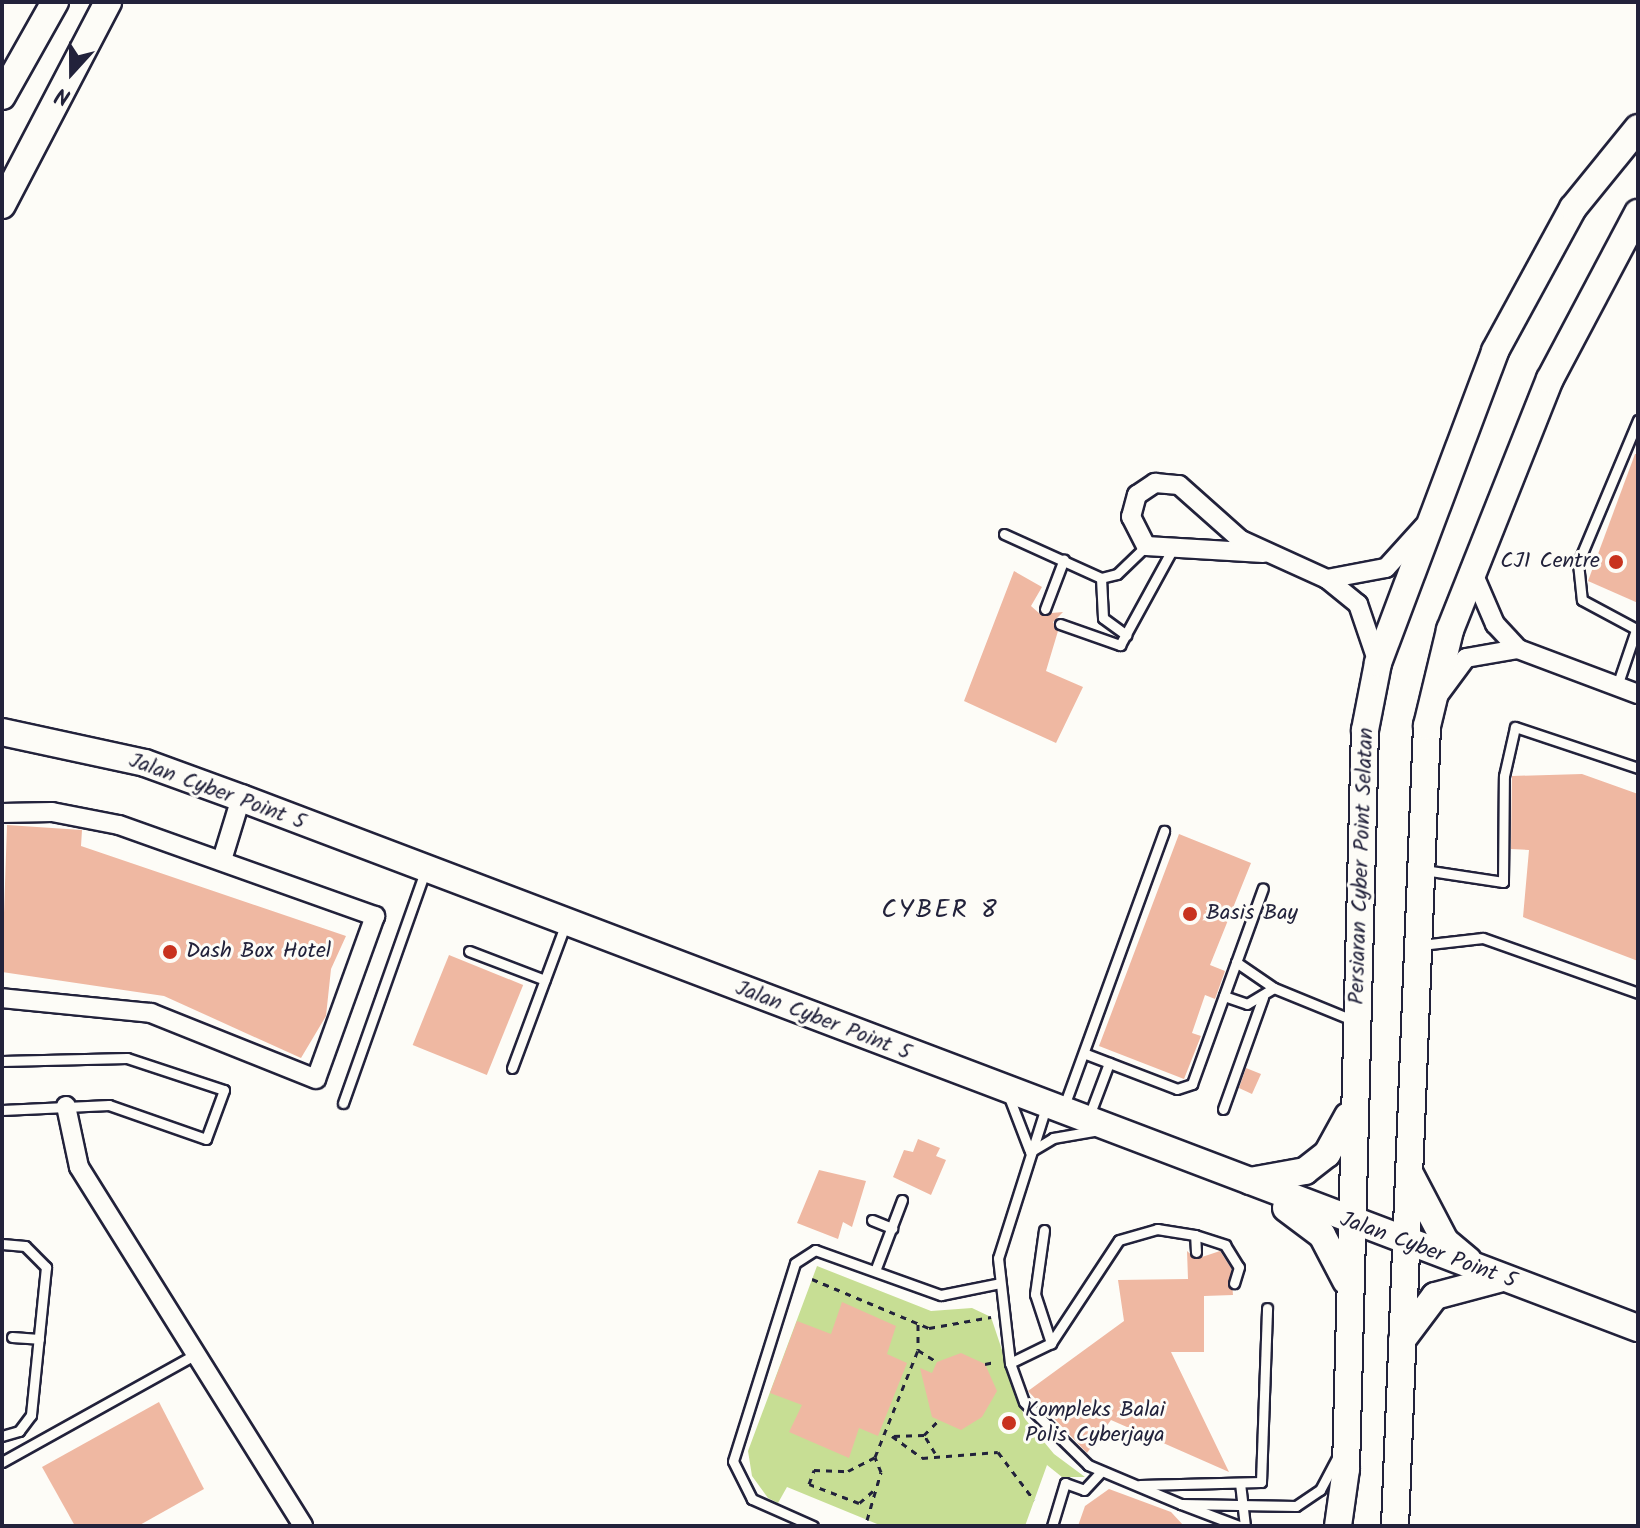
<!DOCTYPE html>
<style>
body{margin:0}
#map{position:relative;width:1640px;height:1528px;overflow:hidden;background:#fdfcf7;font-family:Kalam,sans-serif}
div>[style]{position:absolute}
.green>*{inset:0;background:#c7de94}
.building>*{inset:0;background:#efb8a2;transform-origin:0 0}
.path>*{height:3px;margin-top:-1.5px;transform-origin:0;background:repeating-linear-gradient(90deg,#22223b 0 6px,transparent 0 12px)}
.roads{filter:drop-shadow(2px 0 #22223b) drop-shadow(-2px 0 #22223b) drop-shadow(0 2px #22223b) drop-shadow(0 -2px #22223b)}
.lane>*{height:9px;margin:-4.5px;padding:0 4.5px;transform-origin:4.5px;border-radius:4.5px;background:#fdfcf7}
.street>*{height:18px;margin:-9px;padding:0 9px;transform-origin:9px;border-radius:9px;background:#fdfcf7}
.secondary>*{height:26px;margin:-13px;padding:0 13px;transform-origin:13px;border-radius:13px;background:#fdfcf7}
.dots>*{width:22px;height:22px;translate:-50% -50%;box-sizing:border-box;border:4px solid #fdfcf7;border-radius:50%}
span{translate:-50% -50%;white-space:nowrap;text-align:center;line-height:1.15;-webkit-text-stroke:6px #fdfcf7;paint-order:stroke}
.poi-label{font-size:22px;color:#22223b}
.right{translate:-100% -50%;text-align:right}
.left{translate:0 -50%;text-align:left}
.street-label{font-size:22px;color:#22223b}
.quarter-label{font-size:26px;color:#22223b;letter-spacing:2px}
.frame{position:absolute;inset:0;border:4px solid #22223b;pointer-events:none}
.north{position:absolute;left:32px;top:32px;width:80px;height:80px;-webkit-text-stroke:6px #fdfcf7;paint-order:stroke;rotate:201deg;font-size:22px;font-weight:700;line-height:32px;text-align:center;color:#22223b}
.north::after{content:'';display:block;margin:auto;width:28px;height:36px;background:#22223b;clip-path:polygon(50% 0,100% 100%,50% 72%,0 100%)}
</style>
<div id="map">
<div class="green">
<div style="clip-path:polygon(817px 1266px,931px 1311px,972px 1308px,991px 1317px,1025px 1419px,1054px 1454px,1085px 1477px,1062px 1477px,1047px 1465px,1025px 1526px,882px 1526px,787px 1487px,778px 1503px,768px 1498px,752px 1476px,748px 1451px)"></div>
</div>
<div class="building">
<div style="clip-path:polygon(1635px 454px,1638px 454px,1638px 603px,1588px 581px)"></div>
<div style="clip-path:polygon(1014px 571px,1042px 587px,1031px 606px,1040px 614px,1063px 612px,1053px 622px,1058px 631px,1046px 671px,1083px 687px,1056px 743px,964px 701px)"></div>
<div style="clip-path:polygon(1582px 774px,1638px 794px,1638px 961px,1523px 917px,1529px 850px,1511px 849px,1512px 776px)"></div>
<div style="clip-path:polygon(7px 825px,82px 830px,81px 846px,346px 936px,331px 969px,326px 1016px,301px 1058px,164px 996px,2px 972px)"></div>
<div style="clip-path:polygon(1179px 834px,1251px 863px,1210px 965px,1225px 971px,1215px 999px,1205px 995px,1192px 1033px,1201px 1036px,1184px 1079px,1099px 1046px)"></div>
<div style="left:449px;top:955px;width:80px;height:97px;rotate:22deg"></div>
<div style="clip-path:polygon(1246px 1068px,1261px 1074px,1252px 1094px,1239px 1088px)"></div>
<div style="clip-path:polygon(918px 1139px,940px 1148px,936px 1156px,946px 1160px,931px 1195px,893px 1177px,904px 1150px,913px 1152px)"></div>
<div style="clip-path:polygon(819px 1170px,866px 1181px,852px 1227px,843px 1222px,838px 1239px,797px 1223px)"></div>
<div style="clip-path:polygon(1187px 1251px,1196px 1259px,1220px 1251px,1231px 1268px,1233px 1295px,1204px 1296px,1204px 1352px,1171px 1352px,1229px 1472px,1111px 1420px,1087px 1453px,1028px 1391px,1124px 1321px,1118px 1280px,1188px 1279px)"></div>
<div style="clip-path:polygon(842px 1302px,896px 1326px,887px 1354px,907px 1363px,878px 1436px,859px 1428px,849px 1458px,789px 1432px,802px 1405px,770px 1393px,797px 1321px,831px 1334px)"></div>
<div style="clip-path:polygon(961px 1353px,985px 1364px,997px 1391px,982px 1417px,961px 1430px,932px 1417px,920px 1368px,932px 1373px,937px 1362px)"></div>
<div style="clip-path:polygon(159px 1402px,204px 1489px,138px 1526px,75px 1526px,42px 1467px)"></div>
<div style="clip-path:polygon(1109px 1489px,1171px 1512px,1184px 1526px,1078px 1526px,1085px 1506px)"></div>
</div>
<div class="path">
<div style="left:812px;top:1279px;width:127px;rotate:22.7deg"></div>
<div style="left:929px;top:1328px;width:63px;rotate:-10.1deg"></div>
<div style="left:918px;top:1324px;width:26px;rotate:90deg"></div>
<div style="left:918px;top:1350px;width:22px;rotate:32deg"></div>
<div style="left:985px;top:1364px;width:10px;rotate:-11deg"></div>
<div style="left:924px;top:1435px;width:21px;rotate:-45deg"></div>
<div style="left:935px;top:1453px;width:21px;rotate:-121deg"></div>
<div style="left:924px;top:1435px;width:32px;rotate:178deg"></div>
<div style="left:892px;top:1436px;width:37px;rotate:36deg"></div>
<div style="left:922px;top:1458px;width:76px;rotate:-4.5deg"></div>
<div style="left:998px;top:1452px;width:60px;rotate:53.1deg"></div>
<div style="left:873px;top:1491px;width:18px;rotate:139deg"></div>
<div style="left:859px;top:1503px;width:53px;rotate:-159.2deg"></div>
<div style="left:809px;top:1484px;width:15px;rotate:-70deg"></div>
<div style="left:814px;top:1470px;width:34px;rotate:2deg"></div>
<div style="left:848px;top:1471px;width:30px;rotate:-27deg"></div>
<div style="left:867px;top:1520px;width:50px;rotate:-73.7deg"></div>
<div style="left:881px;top:1472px;width:16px;rotate:-112deg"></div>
<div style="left:875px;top:1457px;width:115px;rotate:-68.1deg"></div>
</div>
<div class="roads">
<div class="lane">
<div style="left:1638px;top:420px;width:155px;rotate:112.8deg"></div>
<div style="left:1578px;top:563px;width:37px;rotate:84deg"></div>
<div style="left:1582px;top:600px;width:64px;rotate:28.2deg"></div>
<div style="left:1004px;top:534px;width:107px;rotate:24.4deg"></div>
<div style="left:1101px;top:578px;width:16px;rotate:-14deg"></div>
<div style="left:1117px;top:574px;width:40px;rotate:-44deg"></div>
<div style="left:1101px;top:578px;width:40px;rotate:87.1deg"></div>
<div style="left:1103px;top:618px;width:29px;rotate:36deg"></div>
<div style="left:1045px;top:609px;width:53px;rotate:-69.2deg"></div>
<div style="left:1060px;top:624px;width:64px;rotate:19.3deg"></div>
<div style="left:1120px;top:645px;width:106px;rotate:-61.3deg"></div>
<div style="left:1617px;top:686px;width:59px;rotate:-71.3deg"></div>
<div style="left:1424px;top:870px;width:80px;rotate:8.6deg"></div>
<div style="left:1503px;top:882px;width:106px;rotate:-89.5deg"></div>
<div style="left:1504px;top:776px;width:50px;rotate:-77.3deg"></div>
<div style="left:1515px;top:727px;width:130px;rotate:18.4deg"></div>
<div style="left:1421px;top:945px;width:62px;rotate:-6.4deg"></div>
<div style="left:1483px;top:938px;width:164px;rotate:19.5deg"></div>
<div style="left:469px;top:951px;width:81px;rotate:20.9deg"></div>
<div style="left:1236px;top:962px;width:46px;rotate:34.4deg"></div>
<div style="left:1274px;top:988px;width:87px;rotate:22.2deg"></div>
<div style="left:1224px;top:996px;width:24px;rotate:19deg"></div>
<div style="left:1247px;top:1004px;width:31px;rotate:-31deg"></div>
<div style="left:1086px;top:1054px;width:97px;rotate:21deg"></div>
<div style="left:1177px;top:1089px;width:16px;rotate:-18deg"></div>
<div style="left:1192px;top:1084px;width:208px;rotate:-70.1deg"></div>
<div style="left:2px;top:1061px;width:125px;rotate:-1.4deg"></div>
<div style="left:127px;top:1058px;width:102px;rotate:18.3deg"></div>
<div style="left:224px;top:1090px;width:52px;rotate:110.2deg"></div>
<div style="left:206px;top:1139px;width:103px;rotate:-160.7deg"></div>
<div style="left:109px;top:1105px;width:107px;rotate:177.3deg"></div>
<div style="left:512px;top:1068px;width:155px;rotate:-69.6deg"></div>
<div style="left:1009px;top:1097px;width:56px;rotate:69deg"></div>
<div style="left:343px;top:1103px;width:248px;rotate:-70.5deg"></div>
<div style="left:1064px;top:1106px;width:293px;rotate:-70deg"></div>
<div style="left:1046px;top:1107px;width:158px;rotate:107.6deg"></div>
<div style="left:998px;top:1258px;width:106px;rotate:83.5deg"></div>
<div style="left:1010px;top:1363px;width:41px;rotate:70.3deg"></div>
<div style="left:1024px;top:1402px;width:90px;rotate:44.5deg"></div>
<div style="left:1088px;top:1465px;width:101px;rotate:22.8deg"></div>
<div style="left:1223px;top:1109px;width:119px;rotate:-70.3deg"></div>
<div style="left:1089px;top:1116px;width:57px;rotate:-69.3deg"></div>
<div style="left:1030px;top:1152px;width:27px;rotate:-31deg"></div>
<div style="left:1053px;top:1138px;width:41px;rotate:-9.9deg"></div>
<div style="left:872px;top:1220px;width:22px;rotate:22deg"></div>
<div style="left:1044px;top:1230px;width:65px;rotate:98deg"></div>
<div style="left:1035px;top:1294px;width:52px;rotate:71.9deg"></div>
<div style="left:2px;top:1244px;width:23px;rotate:5deg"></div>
<div style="left:25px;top:1246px;width:30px;rotate:45deg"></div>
<div style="left:46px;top:1267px;width:149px;rotate:95.8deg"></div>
<div style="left:31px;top:1415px;width:20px;rotate:127deg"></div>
<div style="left:19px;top:1431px;width:18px;rotate:164deg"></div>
<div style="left:1196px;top:1252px;width:17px;rotate:-93deg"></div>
<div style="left:1195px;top:1235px;width:32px;rotate:18deg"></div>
<div style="left:1225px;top:1245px;width:26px;rotate:58deg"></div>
<div style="left:1239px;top:1267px;width:17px;rotate:107deg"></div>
<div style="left:875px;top:1271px;width:76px;rotate:-69.2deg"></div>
<div style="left:12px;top:1337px;width:27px;rotate:4deg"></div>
<div style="left:1010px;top:1363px;width:46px;rotate:-26deg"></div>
<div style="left:1051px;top:1343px;width:123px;rotate:-56.6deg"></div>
<div style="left:1119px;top:1240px;width:40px;rotate:-16deg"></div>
<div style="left:1157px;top:1229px;width:38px;rotate:9deg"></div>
<div style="left:2px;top:1462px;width:222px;rotate:-29.1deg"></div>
<div style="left:1240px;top:1483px;width:43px;rotate:83.4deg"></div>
<div style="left:1140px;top:1485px;width:121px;rotate:-1.4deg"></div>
<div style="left:1261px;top:1482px;width:174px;rotate:-88deg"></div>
<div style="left:813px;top:1526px;width:67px;rotate:-156.1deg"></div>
<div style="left:752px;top:1499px;width:42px;rotate:-116.6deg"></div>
<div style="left:733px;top:1461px;width:207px;rotate:-72.6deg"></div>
<div style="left:795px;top:1263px;width:24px;rotate:-33deg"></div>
<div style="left:815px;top:1250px;width:134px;rotate:19.7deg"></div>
<div style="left:941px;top:1295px;width:60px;rotate:-11.5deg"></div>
<div style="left:1052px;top:1526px;width:45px;rotate:-73.2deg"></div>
<div style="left:1065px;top:1483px;width:20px;rotate:20deg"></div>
<div style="left:1084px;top:1490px;width:23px;rotate:-47deg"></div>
<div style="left:1239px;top:1526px;width:62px;rotate:-159.2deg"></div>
<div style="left:1181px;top:1504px;width:115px;rotate:1deg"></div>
<div style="left:1296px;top:1506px;width:29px;rotate:-34deg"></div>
<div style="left:1320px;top:1490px;width:36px;rotate:-62deg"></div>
</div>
<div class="street">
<div style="left:1263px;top:553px;width:117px;rotate:-176.6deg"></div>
<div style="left:1146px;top:546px;width:33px;rotate:-117deg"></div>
<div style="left:1131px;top:517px;width:23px;rotate:-75deg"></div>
<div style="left:1137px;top:495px;width:22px;rotate:-34deg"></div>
<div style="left:1155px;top:483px;width:24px;rotate:5deg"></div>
<div style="left:1179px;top:485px;width:83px;rotate:41.6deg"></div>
<div style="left:1241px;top:540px;width:94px;rotate:24.4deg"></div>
<div style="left:1327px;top:579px;width:40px;rotate:39deg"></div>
<div style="left:1358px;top:604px;width:62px;rotate:71.3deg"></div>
<div style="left:1473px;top:573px;width:56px;rotate:66.7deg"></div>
<div style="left:1495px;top:624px;width:34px;rotate:47deg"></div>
<div style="left:1327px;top:579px;width:60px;rotate:-10.6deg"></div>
<div style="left:1386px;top:568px;width:57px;rotate:-47.9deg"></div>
<div style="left:1438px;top:696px;width:47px;rotate:-53.6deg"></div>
<div style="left:1466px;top:658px;width:53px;rotate:-9.8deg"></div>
<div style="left:1518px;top:649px;width:128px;rotate:20.6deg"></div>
<div style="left:2px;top:813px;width:50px;rotate:-1.1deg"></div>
<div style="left:52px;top:812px;width:68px;rotate:11deg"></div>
<div style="left:119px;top:825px;width:272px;rotate:19.6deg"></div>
<div style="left:375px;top:916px;width:173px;rotate:109.9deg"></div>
<div style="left:316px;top:1079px;width:178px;rotate:-158.2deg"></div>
<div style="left:151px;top:1013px;width:150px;rotate:-174.3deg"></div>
<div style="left:222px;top:860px;width:65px;rotate:-73deg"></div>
<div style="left:66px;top:1106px;width:62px;rotate:78deg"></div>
<div style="left:79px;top:1167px;width:423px;rotate:58deg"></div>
</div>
<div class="secondary">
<div style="left:2px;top:96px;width:108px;rotate:-60.6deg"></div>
<div style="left:2px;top:205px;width:229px;rotate:-62.4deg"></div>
<div style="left:2px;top:732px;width:146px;rotate:12.2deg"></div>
<div style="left:145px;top:763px;width:102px;rotate:20deg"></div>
<div style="left:241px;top:798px;width:1494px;rotate:20.78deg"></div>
<div style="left:1410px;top:1174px;width:76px;rotate:62.4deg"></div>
<div style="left:1445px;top:1241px;width:30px;rotate:40deg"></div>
<div style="left:1250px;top:1181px;width:56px;rotate:-10.3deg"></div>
<div style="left:1305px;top:1171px;width:28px;rotate:-38deg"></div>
<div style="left:1327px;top:1154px;width:43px;rotate:-61.1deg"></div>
<div style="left:1286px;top:1208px;width:45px;rotate:36.9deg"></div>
<div style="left:1322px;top:1235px;width:52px;rotate:62.4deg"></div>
<div style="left:1402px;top:1340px;width:55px;rotate:-53.1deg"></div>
<div style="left:1435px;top:1296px;width:66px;rotate:-14.9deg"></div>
<div style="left:1338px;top:1526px;width:58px;rotate:-82deg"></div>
<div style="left:1346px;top:1469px;width:739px;rotate:-88.53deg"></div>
<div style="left:1365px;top:730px;width:68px;rotate:-79deg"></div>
<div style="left:1378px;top:663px;width:333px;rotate:-69.4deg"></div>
<div style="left:1495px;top:351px;width:163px;rotate:-61.4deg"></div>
<div style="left:1573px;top:208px;width:103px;rotate:-50.9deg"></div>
<div style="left:1395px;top:1526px;width:801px;rotate:-87.71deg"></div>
<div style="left:1427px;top:726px;width:99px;rotate:-76.5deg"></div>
<div style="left:1450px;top:630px;width:270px;rotate:-68.3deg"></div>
<div style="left:1550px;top:379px;width:188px;rotate:-62.1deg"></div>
</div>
</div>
<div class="dots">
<div style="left:1616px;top:562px;background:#c8321e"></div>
<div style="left:1190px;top:914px;background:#c8321e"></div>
<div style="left:170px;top:952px;background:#c8321e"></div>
<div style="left:1009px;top:1423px;background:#c8321e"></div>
</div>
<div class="poi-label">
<span class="right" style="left:1600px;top:562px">CJ1 Centre</span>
<span class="left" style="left:1206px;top:914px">Basis Bay</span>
<span class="left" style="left:186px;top:952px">Dash Box Hotel</span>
<span class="left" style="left:1025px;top:1423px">Kompleks Balai<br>Polis Cyberjaya</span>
</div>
<div class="street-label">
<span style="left:217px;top:792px;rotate:20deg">Jalan Cyber Point 5</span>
<span style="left:1362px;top:866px;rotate:-88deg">Persiaran Cyber Point Selatan</span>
<span style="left:823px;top:1021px;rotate:21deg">Jalan Cyber Point 5</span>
<span style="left:1428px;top:1251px;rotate:20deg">Jalan Cyber Point 5</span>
</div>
<div class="quarter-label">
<span style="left:940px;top:911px">CYBER 8</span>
</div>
<div class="frame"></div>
<div class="north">N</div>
</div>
